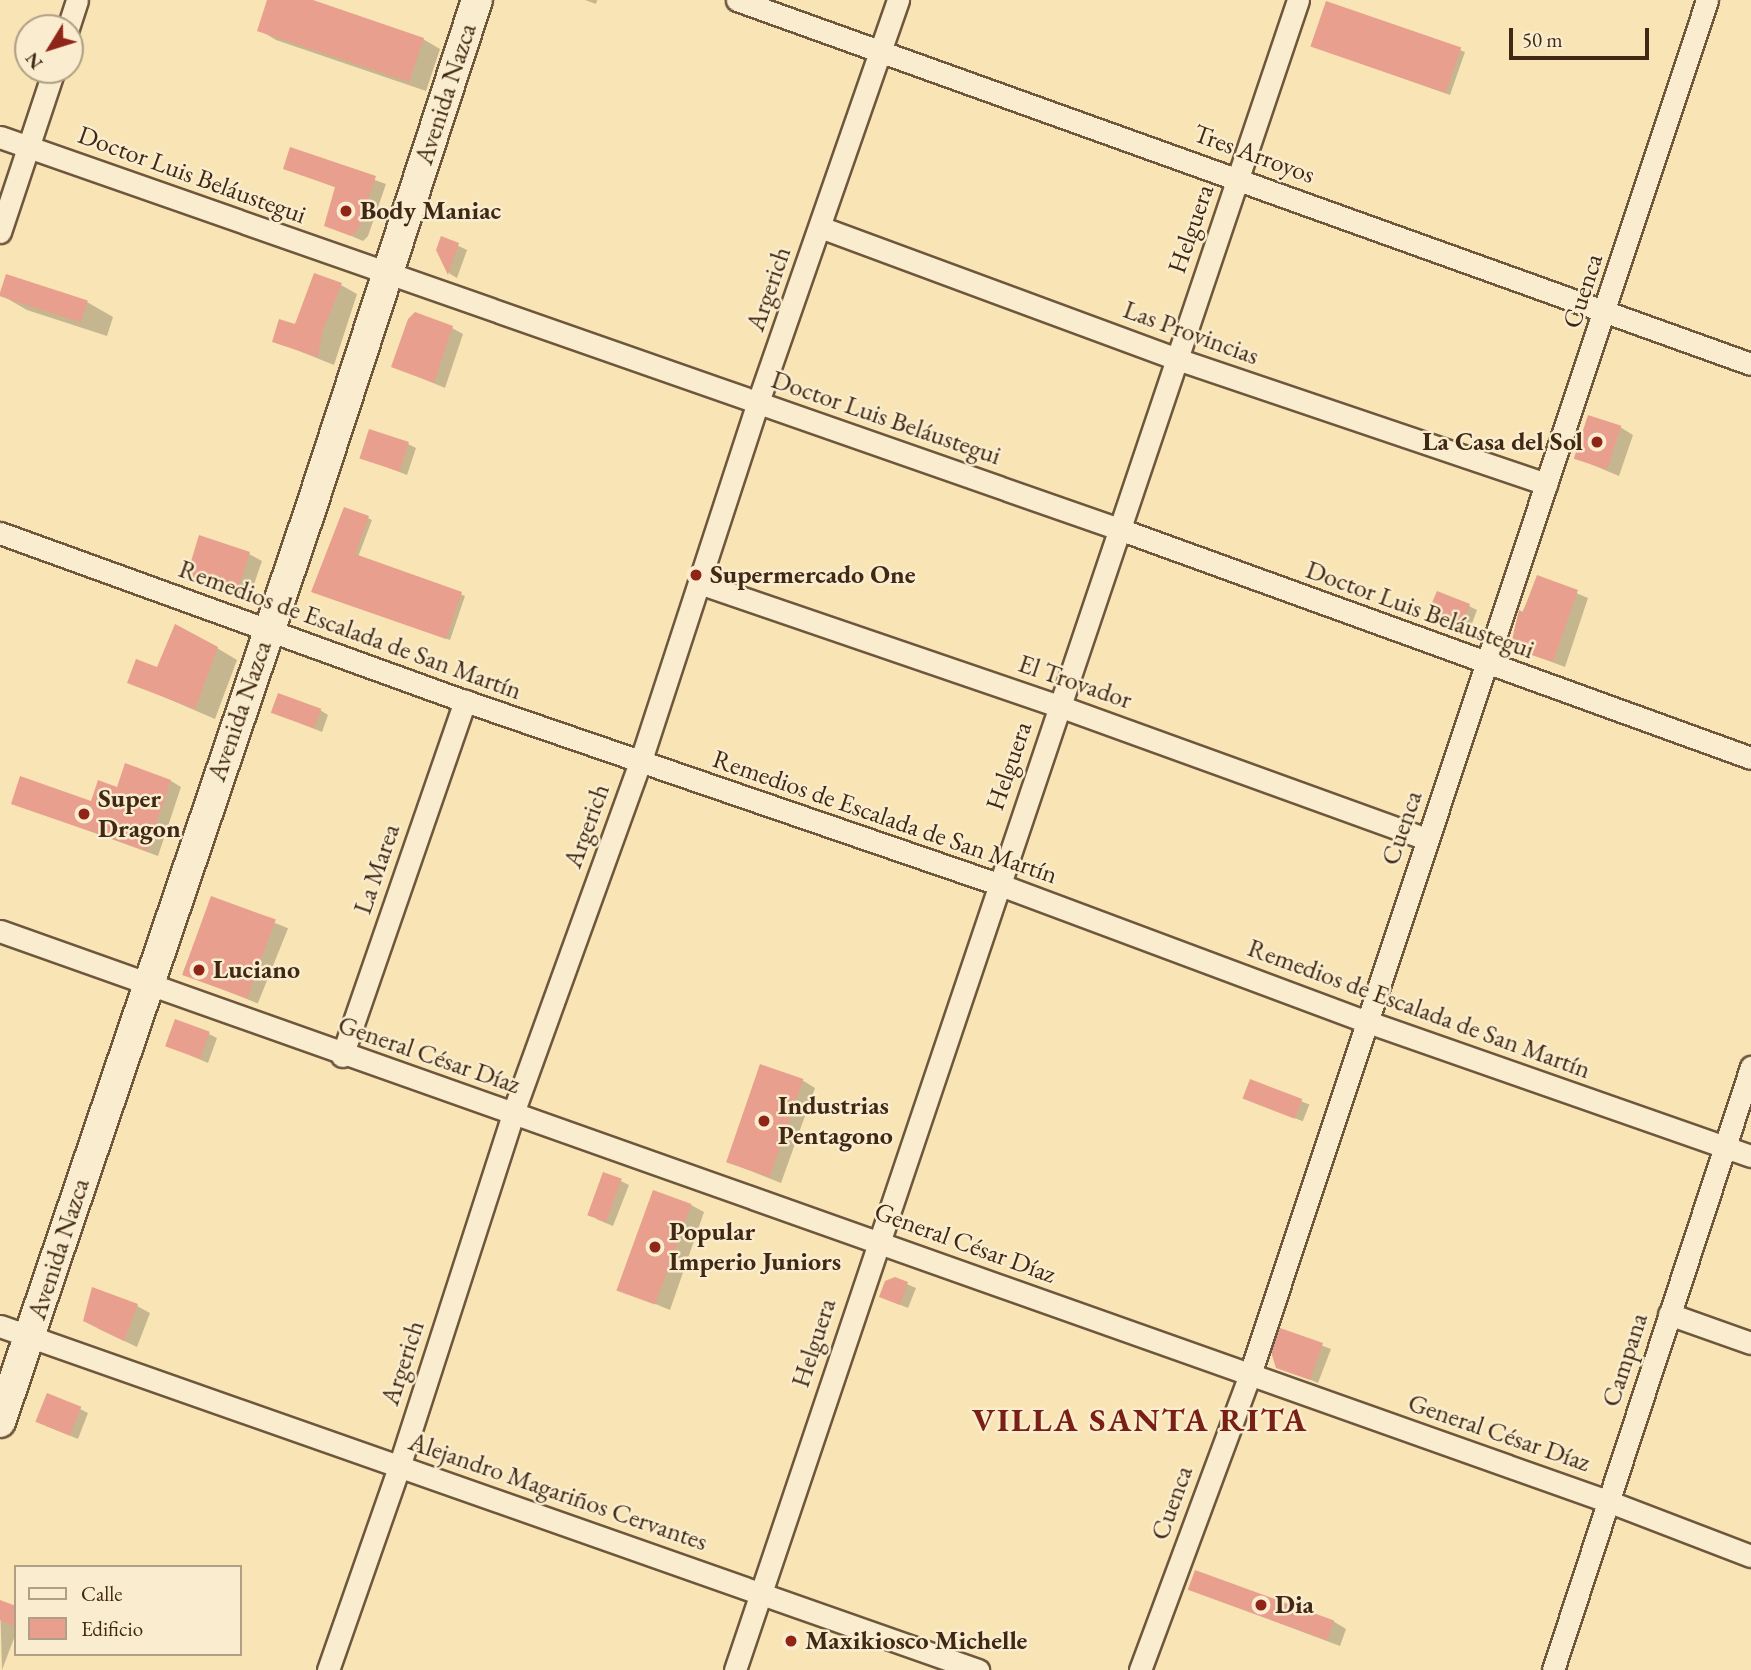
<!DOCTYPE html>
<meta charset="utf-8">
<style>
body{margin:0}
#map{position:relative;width:1751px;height:1670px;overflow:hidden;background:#f8e4b5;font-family:"EB Garamond",serif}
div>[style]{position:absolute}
.shadow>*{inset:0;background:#0003;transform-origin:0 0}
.building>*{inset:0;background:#e99f8d;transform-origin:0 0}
.roads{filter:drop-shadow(2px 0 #6e573d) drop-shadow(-2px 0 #6e573d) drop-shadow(0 2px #6e573d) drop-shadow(0 -2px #6e573d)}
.street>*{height:21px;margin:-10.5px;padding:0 10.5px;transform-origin:10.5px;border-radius:10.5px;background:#faedcf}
.secondary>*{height:30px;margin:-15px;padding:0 15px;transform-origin:15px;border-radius:15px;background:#faedcf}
.dots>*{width:19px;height:19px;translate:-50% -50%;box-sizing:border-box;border:4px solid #faedcf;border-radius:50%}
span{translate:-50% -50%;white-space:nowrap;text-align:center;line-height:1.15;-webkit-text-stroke:5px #faedcf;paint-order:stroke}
.street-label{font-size:26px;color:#402815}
.poi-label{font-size:26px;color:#402815;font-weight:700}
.left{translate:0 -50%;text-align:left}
.right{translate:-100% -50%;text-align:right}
.district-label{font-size:33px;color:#7a1f14;font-weight:700;letter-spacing:2px}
.legend{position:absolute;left:14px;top:1565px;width:228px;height:91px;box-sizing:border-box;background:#faedcf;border:2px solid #b09e85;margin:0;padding:9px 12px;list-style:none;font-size:21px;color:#402815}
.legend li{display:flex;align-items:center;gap:14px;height:35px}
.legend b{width:35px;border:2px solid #b09e85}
.north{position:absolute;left:14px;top:14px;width:70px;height:70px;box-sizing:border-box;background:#faedcf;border:2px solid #b09e85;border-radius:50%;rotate:232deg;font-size:19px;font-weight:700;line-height:28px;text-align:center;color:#402815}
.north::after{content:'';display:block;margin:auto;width:24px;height:32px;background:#8f2418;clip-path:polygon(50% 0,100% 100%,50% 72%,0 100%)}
.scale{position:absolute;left:1509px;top:28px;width:140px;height:32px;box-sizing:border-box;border:4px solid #402815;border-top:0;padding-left:9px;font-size:21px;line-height:24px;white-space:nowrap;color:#402815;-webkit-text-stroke:5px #faedcf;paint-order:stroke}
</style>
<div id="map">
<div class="shadow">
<div style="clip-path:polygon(269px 0,308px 0,423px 39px,440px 49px,426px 91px,276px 40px,259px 30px)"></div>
<div style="clip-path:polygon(585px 0,597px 0,596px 4px)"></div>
<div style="clip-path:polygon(1317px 48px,1460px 50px,1465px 52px,1450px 95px)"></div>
<div style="clip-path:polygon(291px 150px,386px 184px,368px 236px,363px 241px,326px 225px,337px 188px,285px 168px)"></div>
<div style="clip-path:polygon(442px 238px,467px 250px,457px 278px,450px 274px,438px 250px)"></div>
<div style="clip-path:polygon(341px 285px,357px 294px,334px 365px,274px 341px)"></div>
<div style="clip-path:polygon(1px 295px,87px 302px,113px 317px,107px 336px,27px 310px)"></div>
<div style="clip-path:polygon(452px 328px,463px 334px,445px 388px,393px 366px)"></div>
<div style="clip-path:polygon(1620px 427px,1633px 435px,1619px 476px,1576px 458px)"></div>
<div style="clip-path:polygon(408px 444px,416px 448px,407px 475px,361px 457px)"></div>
<div style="clip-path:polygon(368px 518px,372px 520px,358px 557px,465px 596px,450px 640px,317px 593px)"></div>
<div style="clip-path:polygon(249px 554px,262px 561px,251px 593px,235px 596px,188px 577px)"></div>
<div style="clip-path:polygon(1538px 577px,1588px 598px,1565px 667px,1520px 650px,1514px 631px)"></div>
<div style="clip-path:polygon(1469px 606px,1477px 610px,1470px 629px,1463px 633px,1436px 623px)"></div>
<div style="clip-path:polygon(217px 648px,237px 660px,215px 719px,129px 682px)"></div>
<div style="clip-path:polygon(320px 710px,328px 715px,322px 732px,273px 712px)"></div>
<div style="clip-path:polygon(171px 781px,181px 787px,158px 856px,13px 803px,92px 803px,118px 789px)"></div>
<div style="left:213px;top:898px;width:81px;height:81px;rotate:22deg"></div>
<div style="clip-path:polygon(209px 1034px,217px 1038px,208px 1063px,167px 1045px)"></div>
<div style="clip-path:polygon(802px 1080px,815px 1088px,781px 1183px,728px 1162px)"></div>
<div style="left:1251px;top:1081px;width:63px;height:18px;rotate:22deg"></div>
<div style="clip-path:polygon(621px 1181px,629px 1185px,613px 1226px,596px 1219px)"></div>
<div style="clip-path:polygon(691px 1205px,704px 1212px,670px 1310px,621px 1290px)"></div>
<div style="clip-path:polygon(895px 1279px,916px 1288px,908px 1308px,881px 1297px)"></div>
<div style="clip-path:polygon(137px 1306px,150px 1313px,137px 1347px,97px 1328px)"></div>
<div style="clip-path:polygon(1281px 1330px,1331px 1349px,1318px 1383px,1283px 1368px)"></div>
<div style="clip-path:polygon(80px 1409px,88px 1413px,78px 1439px,46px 1426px)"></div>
<div style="clip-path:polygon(1190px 1590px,1333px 1621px,1346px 1629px,1340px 1646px)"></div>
<div style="clip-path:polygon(0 1601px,16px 1608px,16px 1633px,2px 1670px)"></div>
</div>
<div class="building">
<div style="clip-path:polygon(267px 0,313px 0,424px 38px,409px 82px,257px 31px)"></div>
<div style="left:1326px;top:1px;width:143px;height:48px;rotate:19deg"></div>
<div style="clip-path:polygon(290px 147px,376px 176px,358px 230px,351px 236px,324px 226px,335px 187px,283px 169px)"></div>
<div style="clip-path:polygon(441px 236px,459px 243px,448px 275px,436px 250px)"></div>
<div style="clip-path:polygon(314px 273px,342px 283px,322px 333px,318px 357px,272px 342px,279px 319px,295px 324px)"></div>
<div style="left:6px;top:274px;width:86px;height:23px;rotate:18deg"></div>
<div style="clip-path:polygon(415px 312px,453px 326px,434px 383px,391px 367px,408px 319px)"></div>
<div style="left:1588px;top:415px;width:35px;height:46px;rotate:18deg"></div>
<div style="left:369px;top:429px;width:42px;height:31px;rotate:18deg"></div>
<div style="clip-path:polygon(344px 507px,369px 516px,355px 554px,462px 592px,446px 639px,311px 592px)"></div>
<div style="clip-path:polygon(199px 535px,250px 552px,239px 587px,221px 590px,186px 578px)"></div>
<div style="clip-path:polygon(1537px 575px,1578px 590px,1553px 662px,1519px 651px,1512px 640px,1519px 610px,1523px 612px)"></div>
<div style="clip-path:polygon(1437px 591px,1470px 604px,1462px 625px,1453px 630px,1425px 619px)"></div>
<div style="clip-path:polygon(175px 624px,218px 647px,195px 709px,127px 683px,136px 659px,157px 667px)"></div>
<div style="left:278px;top:693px;width:46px;height:21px;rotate:20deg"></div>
<div style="clip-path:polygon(125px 763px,171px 780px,147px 851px,11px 804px,20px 776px,91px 801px,98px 780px,117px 787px)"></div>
<div style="left:211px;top:896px;width:69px;height:84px;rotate:20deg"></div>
<div style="left:175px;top:1019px;width:37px;height:29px;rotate:20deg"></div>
<div style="left:760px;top:1064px;width:46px;height:104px;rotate:19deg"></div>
<div style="left:1250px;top:1079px;width:56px;height:21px;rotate:21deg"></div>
<div style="left:603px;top:1172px;width:20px;height:46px;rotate:20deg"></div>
<div style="left:653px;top:1190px;width:41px;height:107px;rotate:20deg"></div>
<div style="clip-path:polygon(895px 1277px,908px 1282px,900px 1305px,879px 1297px,885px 1281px)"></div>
<div style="clip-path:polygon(92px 1287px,138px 1304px,124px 1341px,83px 1321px)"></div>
<div style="clip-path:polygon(1280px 1328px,1323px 1343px,1310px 1380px,1276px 1368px,1271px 1352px)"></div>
<div style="left:47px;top:1393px;width:37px;height:31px;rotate:22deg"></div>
<div style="left:1195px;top:1570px;width:148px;height:21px;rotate:20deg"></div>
<div style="clip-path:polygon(0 1600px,16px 1606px,16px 1627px,0 1620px)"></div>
</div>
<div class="roads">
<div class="street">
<div style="left:737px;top:0;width:1077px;rotate:19.75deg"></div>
<div style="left:68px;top:28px;width:29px;rotate:-72deg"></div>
<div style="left:0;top:137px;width:1186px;rotate:19.31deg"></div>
<div style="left:1119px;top:529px;width:672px;rotate:19.92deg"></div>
<div style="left:820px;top:227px;width:381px;rotate:20.3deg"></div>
<div style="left:1177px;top:359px;width:390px;rotate:18.7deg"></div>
<div style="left:0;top:232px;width:171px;rotate:-71.6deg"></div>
<div style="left:0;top:533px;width:494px;rotate:19.9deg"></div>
<div style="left:465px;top:701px;width:564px;rotate:18.95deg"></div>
<div style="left:998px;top:884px;width:395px;rotate:20.5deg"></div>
<div style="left:1368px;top:1022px;width:406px;rotate:19.3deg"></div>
<div style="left:702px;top:584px;width:377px;rotate:18.9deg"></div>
<div style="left:1059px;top:706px;width:391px;rotate:19.9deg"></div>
<div style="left:0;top:931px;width:1708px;rotate:19.53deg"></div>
<div style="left:1610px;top:1502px;width:151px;rotate:21deg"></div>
<div style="left:342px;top:1056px;width:376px;rotate:-70.9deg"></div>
<div style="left:1669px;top:1314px;width:87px;rotate:19.5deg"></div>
<div style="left:0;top:1326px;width:1037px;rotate:19.38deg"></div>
<div style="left:328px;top:1670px;width:215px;rotate:-70.7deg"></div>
<div style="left:399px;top:1467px;width:372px;rotate:-72.1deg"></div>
<div style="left:513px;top:1113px;width:372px;rotate:-70.1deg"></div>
<div style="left:640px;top:763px;width:380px;rotate:-71.9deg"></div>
<div style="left:758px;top:402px;width:426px;rotate:-70.8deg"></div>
<div style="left:735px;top:1670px;width:1762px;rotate:-71.37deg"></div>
<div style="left:1140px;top:1670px;width:316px;rotate:-69.6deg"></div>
<div style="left:1250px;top:1374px;width:1448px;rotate:-71.6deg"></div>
<div style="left:1553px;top:1670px;width:635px;rotate:-71.82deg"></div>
</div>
<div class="secondary">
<div style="left:0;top:1422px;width:959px;rotate:-71.21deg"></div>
<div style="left:309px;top:514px;width:541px;rotate:-71.9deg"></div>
</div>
</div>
<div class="dots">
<div style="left:346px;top:211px;background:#8f2418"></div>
<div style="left:1597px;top:442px;background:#8f2418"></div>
<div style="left:696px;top:575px;background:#8f2418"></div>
<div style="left:84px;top:814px;background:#8f2418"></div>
<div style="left:199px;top:970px;background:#8f2418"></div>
<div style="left:764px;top:1121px;background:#8f2418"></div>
<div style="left:655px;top:1247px;background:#8f2418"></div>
<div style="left:1261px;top:1605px;background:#8f2418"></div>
<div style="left:791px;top:1641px;background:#8f2418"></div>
</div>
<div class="street-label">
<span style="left:446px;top:94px;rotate:-72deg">Avenida Nazca</span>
<span style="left:1254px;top:154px;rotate:20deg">Tres Arroyos</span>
<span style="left:192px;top:175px;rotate:20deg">Doctor Luis Beláustegui</span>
<span style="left:1191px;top:229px;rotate:-71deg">Helguera</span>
<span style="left:769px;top:289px;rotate:-71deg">Argerich</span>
<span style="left:1583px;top:291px;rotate:-72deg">Cuenca</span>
<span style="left:1191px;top:333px;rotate:20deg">Las Provincias</span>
<span style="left:886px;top:418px;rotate:19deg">Doctor Luis Beláustegui</span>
<span style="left:1420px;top:610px;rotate:20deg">Doctor Luis Beláustegui</span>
<span style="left:350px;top:630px;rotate:20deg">Remedios de Escalada de San Martín</span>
<span style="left:1075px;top:682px;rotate:19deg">El Trovador</span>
<span style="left:240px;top:711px;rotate:-71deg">Avenida Nazca</span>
<span style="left:1009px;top:766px;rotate:-71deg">Helguera</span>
<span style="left:885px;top:817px;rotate:19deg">Remedios de Escalada de San Martín</span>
<span style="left:587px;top:826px;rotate:-70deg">Argerich</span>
<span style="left:1402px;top:828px;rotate:-71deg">Cuenca</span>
<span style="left:377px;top:869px;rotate:-71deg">La Marea</span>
<span style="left:1419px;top:1009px;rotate:20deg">Remedios de Escalada de San Martín</span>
<span style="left:429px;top:1055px;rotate:19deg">General César Díaz</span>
<span style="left:965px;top:1243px;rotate:20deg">General César Díaz</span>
<span style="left:59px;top:1249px;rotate:-72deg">Avenida Nazca</span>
<span style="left:814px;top:1343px;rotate:-72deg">Helguera</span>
<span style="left:1625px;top:1360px;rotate:-72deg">Campana</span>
<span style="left:403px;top:1363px;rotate:-72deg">Argerich</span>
<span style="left:1499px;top:1433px;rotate:19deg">General César Díaz</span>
<span style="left:558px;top:1492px;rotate:19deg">Alejandro Magariños Cervantes</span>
<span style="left:1172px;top:1503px;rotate:-70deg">Cuenca</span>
</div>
<div class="poi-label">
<span class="left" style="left:360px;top:211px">Body Maniac</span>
<span class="right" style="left:1583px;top:442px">La Casa del Sol</span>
<span class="left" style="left:710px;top:575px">Supermercado One</span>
<span class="left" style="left:98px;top:814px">Super<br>Dragon</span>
<span class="left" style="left:213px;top:970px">Luciano</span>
<span class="left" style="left:778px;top:1121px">Industrias<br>Pentagono</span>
<span class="left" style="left:669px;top:1247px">Popular<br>Imperio Juniors</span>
<span class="left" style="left:1275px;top:1605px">Dia</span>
<span class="left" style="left:805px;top:1641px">Maxikiosco Michelle</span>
</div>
<div class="district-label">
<span style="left:1140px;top:1420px">VILLA SANTA RITA</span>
</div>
<ul class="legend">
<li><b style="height:9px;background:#faedcf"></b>Calle</li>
<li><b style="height:19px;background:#e99f8d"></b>Edificio</li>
</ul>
<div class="north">N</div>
<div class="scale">50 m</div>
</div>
